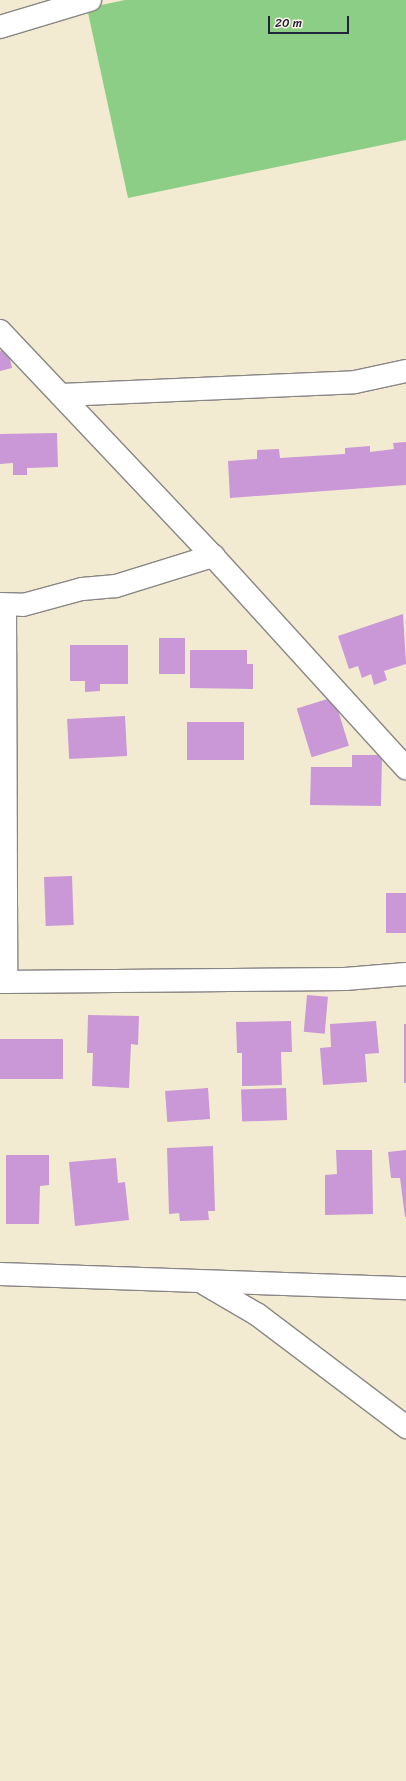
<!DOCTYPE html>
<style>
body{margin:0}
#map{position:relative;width:406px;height:1781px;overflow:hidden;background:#f3ebd1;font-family:Sriracha,sans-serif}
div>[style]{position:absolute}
.green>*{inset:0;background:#8dce86}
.building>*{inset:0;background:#ca97d7;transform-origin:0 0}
.roads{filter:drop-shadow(1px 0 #8a8686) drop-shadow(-1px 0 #8a8686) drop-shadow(0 1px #8a8686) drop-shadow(0 -1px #8a8686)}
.minor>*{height:22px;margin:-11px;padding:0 11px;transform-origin:11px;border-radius:11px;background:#fff}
span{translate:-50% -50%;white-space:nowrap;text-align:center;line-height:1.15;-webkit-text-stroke:3px #fcf5e5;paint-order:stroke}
.scale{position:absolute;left:268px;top:16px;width:81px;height:18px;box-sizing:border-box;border:2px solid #22223b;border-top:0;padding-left:5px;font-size:12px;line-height:14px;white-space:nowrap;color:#22223b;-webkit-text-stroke:3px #fcf5e5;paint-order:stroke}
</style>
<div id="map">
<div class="green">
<div style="clip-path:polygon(125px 0,406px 0,406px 140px,128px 198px,87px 8px)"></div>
</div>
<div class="building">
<div style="clip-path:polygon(8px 349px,12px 368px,0 371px,0 351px)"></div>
<div style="clip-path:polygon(57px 433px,58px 467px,27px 468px,27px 475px,13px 475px,13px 463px,0 464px,0 434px)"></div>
<div style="clip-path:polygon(406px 442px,406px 485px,230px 498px,228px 461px,257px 459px,257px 450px,279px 449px,280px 458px,345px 454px,345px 448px,370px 446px,370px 452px,394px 449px,393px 443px)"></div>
<div style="clip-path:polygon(403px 614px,406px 664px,384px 671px,387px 680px,374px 685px,371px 674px,362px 678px,358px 666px,349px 669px,338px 636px)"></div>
<div style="left:159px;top:638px;width:26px;height:36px"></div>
<div style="clip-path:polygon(70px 645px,128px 645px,128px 684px,100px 684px,100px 691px,85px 692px,85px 681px,70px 681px)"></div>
<div style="clip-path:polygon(190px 650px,247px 650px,247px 664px,253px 664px,253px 689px,190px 688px)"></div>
<div style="left:334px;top:697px;width:51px;height:39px;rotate:73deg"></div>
<div style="left:125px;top:716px;width:40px;height:58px;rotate:87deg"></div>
<div style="left:187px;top:722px;width:57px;height:38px"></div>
<div style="clip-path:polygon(352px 755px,382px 755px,381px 806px,310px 805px,311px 767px,352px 767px)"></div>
<div style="left:72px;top:876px;width:49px;height:28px;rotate:88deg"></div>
<div style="left:406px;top:893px;width:40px;height:20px;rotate:90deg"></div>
<div style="left:307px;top:995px;width:21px;height:37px;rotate:5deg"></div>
<div style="clip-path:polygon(88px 1015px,139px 1016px,138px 1045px,131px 1044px,129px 1088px,92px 1086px,93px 1053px,87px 1053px)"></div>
<div style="clip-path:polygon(291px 1021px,292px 1052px,281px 1052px,282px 1085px,242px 1086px,242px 1053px,237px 1053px,236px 1022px)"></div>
<div style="clip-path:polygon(376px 1021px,379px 1053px,365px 1054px,367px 1082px,323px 1085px,320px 1048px,331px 1047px,330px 1024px)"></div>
<div style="left:404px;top:1024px;width:2px;height:59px"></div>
<div style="left:0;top:1039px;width:63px;height:40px"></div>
<div style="left:208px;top:1088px;width:31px;height:43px;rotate:86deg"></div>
<div style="left:286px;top:1088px;width:32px;height:45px;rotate:88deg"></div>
<div style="clip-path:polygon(213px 1146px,215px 1211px,208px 1211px,209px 1220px,180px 1221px,179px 1213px,169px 1214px,167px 1148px)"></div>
<div style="clip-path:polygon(336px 1150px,372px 1150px,373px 1214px,325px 1215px,325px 1175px,337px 1174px)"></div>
<div style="clip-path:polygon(406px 1150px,406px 1217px,405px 1217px,400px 1178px,391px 1178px,388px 1152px)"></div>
<div style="clip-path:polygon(6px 1155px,49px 1155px,49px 1185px,40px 1186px,39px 1224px,6px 1224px)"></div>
<div style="clip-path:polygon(116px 1158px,118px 1183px,125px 1182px,129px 1220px,75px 1226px,69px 1162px)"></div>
</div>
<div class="roads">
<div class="minor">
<div style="left:0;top:27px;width:94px;rotate:-16.7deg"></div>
<div style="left:0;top:331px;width:310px;rotate:46.6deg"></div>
<div style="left:213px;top:556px;width:287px;rotate:47.7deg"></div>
<div style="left:61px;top:395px;width:294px;rotate:-2.5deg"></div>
<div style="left:355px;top:382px;width:52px;rotate:-12.2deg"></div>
<div style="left:0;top:604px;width:23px;rotate:2deg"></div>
<div style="left:23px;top:605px;width:61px;rotate:-15.2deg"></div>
<div style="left:82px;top:589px;width:34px;rotate:-5deg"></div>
<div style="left:116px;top:586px;width:102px;rotate:-17.2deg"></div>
<div style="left:5px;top:607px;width:375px;rotate:89.8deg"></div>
<div style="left:0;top:982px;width:345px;rotate:-0.5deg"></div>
<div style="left:345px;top:979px;width:61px;rotate:-4.7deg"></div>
<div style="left:0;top:1274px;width:406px;rotate:2deg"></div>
<div style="left:205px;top:1284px;width:61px;rotate:30.3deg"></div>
<div style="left:258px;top:1315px;width:186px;rotate:37.1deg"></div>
</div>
</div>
<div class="scale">20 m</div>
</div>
